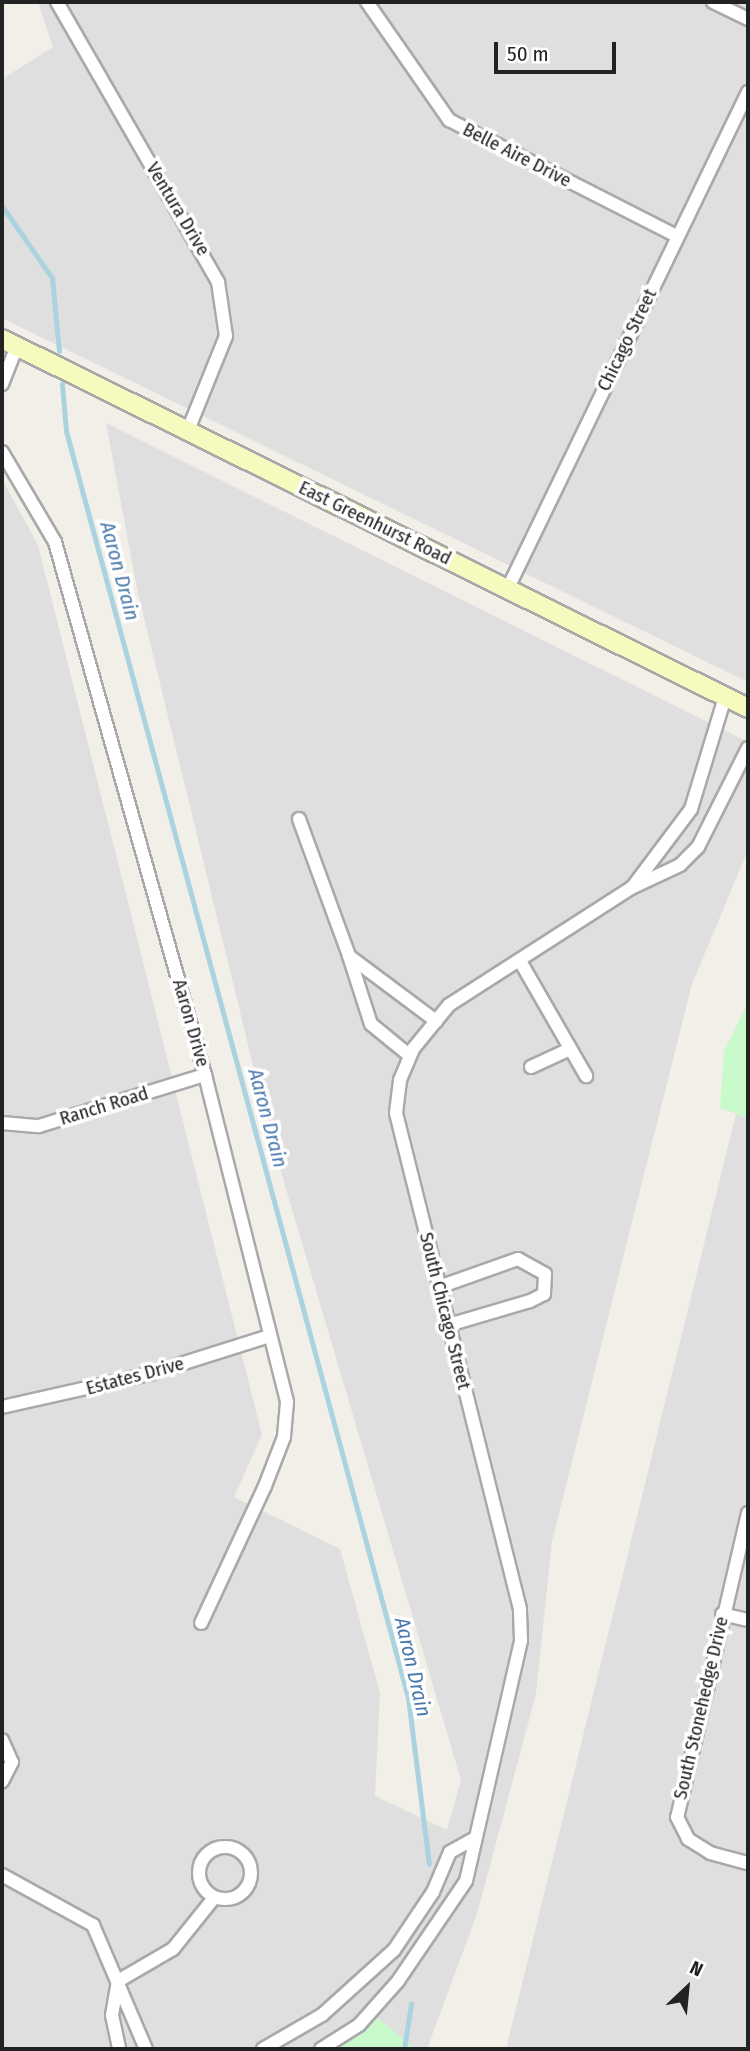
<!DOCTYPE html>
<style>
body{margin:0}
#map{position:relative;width:750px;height:2051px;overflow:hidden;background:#f2efe9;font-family:"Fira Sans Condensed",sans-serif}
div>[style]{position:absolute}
.residential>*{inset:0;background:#e0dfdf}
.park>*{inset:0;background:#c8facc}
.stream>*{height:5px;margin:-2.5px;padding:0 2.5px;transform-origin:2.5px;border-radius:2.5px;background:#aad3df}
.roads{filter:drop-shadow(2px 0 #a9a9a9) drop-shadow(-2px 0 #a9a9a9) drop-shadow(0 2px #a9a9a9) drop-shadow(0 -2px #a9a9a9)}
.minor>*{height:12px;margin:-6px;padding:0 6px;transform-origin:6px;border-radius:6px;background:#fff}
.minor>.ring{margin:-6px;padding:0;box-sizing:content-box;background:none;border:12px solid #fff;border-radius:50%}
.secondary>*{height:18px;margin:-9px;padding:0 9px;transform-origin:9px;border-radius:9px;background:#f7fabf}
span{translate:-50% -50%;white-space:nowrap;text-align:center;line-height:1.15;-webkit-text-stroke:7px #fff;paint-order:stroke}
.street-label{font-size:19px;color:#222}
.water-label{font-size:21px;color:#4a7aab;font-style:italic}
.frame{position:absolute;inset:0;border:4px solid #222;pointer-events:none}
.north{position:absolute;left:652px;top:1953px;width:70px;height:70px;-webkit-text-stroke:5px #fff;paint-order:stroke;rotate:26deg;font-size:19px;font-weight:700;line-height:28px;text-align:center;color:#222}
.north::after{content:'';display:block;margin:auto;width:24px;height:32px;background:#222;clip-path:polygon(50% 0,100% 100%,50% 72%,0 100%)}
.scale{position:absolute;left:494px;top:42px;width:122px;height:32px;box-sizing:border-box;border:4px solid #222;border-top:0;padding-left:9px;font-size:21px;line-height:24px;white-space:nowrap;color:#222;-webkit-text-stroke:5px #fff;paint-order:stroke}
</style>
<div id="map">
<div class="residential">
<div style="clip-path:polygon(38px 2px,748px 2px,748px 682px,2px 318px,2px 79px,53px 47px)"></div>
<div style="clip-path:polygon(106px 423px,748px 742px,748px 850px,692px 984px,552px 1541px,536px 1694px,477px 1914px,427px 2049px,2px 2049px,2px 479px,38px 545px,262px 1435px,234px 1497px,340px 1549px,380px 1693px,375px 1796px,447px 1830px,461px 1780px,270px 1135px,137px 589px)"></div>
<div style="clip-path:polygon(736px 1114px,748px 1118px,748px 2049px,506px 2049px)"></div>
</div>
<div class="park">
<div style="clip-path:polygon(748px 1002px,748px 1118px,720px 1108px,724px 1052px)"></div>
<div style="clip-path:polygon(374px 2015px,415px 2049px,328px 2049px)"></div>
</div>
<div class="stream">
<div style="left:2px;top:206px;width:88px;rotate:55.2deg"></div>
<div style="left:52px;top:278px;width:73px;rotate:84.5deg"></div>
<div style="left:62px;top:384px;width:47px;rotate:85.1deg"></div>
<div style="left:66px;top:431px;width:1312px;rotate:74.89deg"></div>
<div style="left:408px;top:1698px;width:167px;rotate:82.8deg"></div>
<div style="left:404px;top:2049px;width:46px;rotate:-81.2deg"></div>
</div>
<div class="roads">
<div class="minor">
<div style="left:57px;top:2px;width:323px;rotate:60.1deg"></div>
<div style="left:218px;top:282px;width:55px;rotate:81.6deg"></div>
<div style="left:226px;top:336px;width:101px;rotate:112deg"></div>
<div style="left:367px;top:2px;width:144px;rotate:55.2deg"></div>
<div style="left:449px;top:120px;width:256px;rotate:27deg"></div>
<div style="left:713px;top:2px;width:39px;rotate:26deg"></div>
<div style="left:2px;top:384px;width:41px;rotate:-68.5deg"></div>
<div style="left:2px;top:452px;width:104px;rotate:59.5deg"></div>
<div style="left:55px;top:542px;width:554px;rotate:74.28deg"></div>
<div style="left:205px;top:1075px;width:337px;rotate:75.9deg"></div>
<div style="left:287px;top:1402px;width:35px;rotate:95deg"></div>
<div style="left:284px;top:1437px;width:53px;rotate:111.2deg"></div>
<div style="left:265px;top:1486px;width:151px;rotate:115deg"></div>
<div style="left:508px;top:588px;width:551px;rotate:-64.18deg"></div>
<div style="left:299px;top:819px;width:146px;rotate:69.9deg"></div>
<div style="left:349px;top:956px;width:109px;rotate:36.8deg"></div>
<div style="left:634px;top:885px;width:95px;rotate:-53.1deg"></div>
<div style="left:691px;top:809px;width:117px;rotate:-73.1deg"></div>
<div style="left:349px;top:956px;width:71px;rotate:72.1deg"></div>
<div style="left:371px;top:1024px;width:50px;rotate:39.4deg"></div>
<div style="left:520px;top:961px;width:133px;rotate:60.1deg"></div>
<div style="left:531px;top:1067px;width:43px;rotate:-24.8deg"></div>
<div style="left:2px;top:1123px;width:37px;rotate:5deg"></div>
<div style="left:39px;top:1126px;width:174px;rotate:-17.1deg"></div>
<div style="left:439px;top:1287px;width:84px;rotate:-19.5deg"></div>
<div style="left:518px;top:1259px;width:31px;rotate:29deg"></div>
<div style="left:545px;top:1274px;width:20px;rotate:93deg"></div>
<div style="left:544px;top:1294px;width:16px;rotate:153deg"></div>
<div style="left:530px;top:1301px;width:84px;rotate:163.5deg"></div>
<div style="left:2px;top:1407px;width:151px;rotate:-12.7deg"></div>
<div style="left:149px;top:1374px;width:123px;rotate:-17.5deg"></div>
<div style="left:748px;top:1513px;width:312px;rotate:103.1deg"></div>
<div style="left:677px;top:1817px;width:25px;rotate:63deg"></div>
<div style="left:688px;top:1839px;width:26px;rotate:32deg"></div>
<div style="left:710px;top:1853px;width:39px;rotate:15deg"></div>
<div style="left:722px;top:1614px;width:27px;rotate:13deg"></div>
<div style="left:2px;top:1740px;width:24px;rotate:66deg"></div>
<div style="left:12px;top:1762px;width:22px;rotate:117deg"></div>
<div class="ring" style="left:199px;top:1847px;width:40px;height:40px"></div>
<div style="left:2px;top:1875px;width:104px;rotate:28.8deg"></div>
<div style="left:93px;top:1925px;width:135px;rotate:66.9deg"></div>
<div style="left:118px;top:1981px;width:64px;rotate:-30.2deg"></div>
<div style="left:173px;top:1949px;width:65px;rotate:-51.2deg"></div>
<div style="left:118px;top:1981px;width:35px;rotate:100deg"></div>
<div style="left:112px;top:2015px;width:35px;rotate:78deg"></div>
<div style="left:263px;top:2049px;width:68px;rotate:-30deg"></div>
<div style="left:322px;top:2015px;width:97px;rotate:-42.1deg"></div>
<div style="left:394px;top:1950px;width:70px;rotate:-56.1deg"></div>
<div style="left:433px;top:1892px;width:43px;rotate:-67deg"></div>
<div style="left:450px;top:1852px;width:26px;rotate:-29deg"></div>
<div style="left:321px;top:2049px;width:45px;rotate:-32.3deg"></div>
<div style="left:359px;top:2025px;width:59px;rotate:-48.4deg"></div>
<div style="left:398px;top:1981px;width:121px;rotate:-55.8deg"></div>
<div style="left:466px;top:1881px;width:247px;rotate:-77.1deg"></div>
<div style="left:521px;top:1640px;width:31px;rotate:-92deg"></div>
<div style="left:520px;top:1609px;width:511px;rotate:-104.04deg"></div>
<div style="left:396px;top:1113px;width:33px;rotate:-83deg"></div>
<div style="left:400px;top:1080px;width:34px;rotate:-67deg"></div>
<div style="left:413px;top:1049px;width:57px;rotate:-50.7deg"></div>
<div style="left:449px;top:1005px;width:216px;rotate:-32.7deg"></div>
<div style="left:631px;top:888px;width:54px;rotate:-25.1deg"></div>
<div style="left:680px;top:865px;width:25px;rotate:-45deg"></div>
<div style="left:698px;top:847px;width:111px;rotate:-63.2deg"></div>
</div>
<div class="secondary">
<div style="left:2px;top:339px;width:832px;rotate:26.32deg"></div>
</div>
</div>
<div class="street-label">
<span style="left:517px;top:155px;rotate:27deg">Belle Aire Drive</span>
<span style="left:178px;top:209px;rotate:59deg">Ventura Drive</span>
<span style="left:627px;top:340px;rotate:-64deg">Chicago Street</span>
<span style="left:375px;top:523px;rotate:26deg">East Greenhurst Road</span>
<span style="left:191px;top:1023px;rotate:74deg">Aaron Drive</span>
<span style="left:104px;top:1106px;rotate:-17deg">Ranch Road</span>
<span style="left:445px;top:1311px;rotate:76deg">South Chicago Street</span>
<span style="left:135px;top:1376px;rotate:-15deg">Estates Drive</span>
<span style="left:701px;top:1708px;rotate:-77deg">South Stonehedge Drive</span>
</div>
<div class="water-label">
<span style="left:120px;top:571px;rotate:75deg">Aaron Drain</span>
<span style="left:268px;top:1118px;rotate:75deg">Aaron Drain</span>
<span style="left:413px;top:1667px;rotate:77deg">Aaron Drain</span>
</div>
<div class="frame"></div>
<div class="north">N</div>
<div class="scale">50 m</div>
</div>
